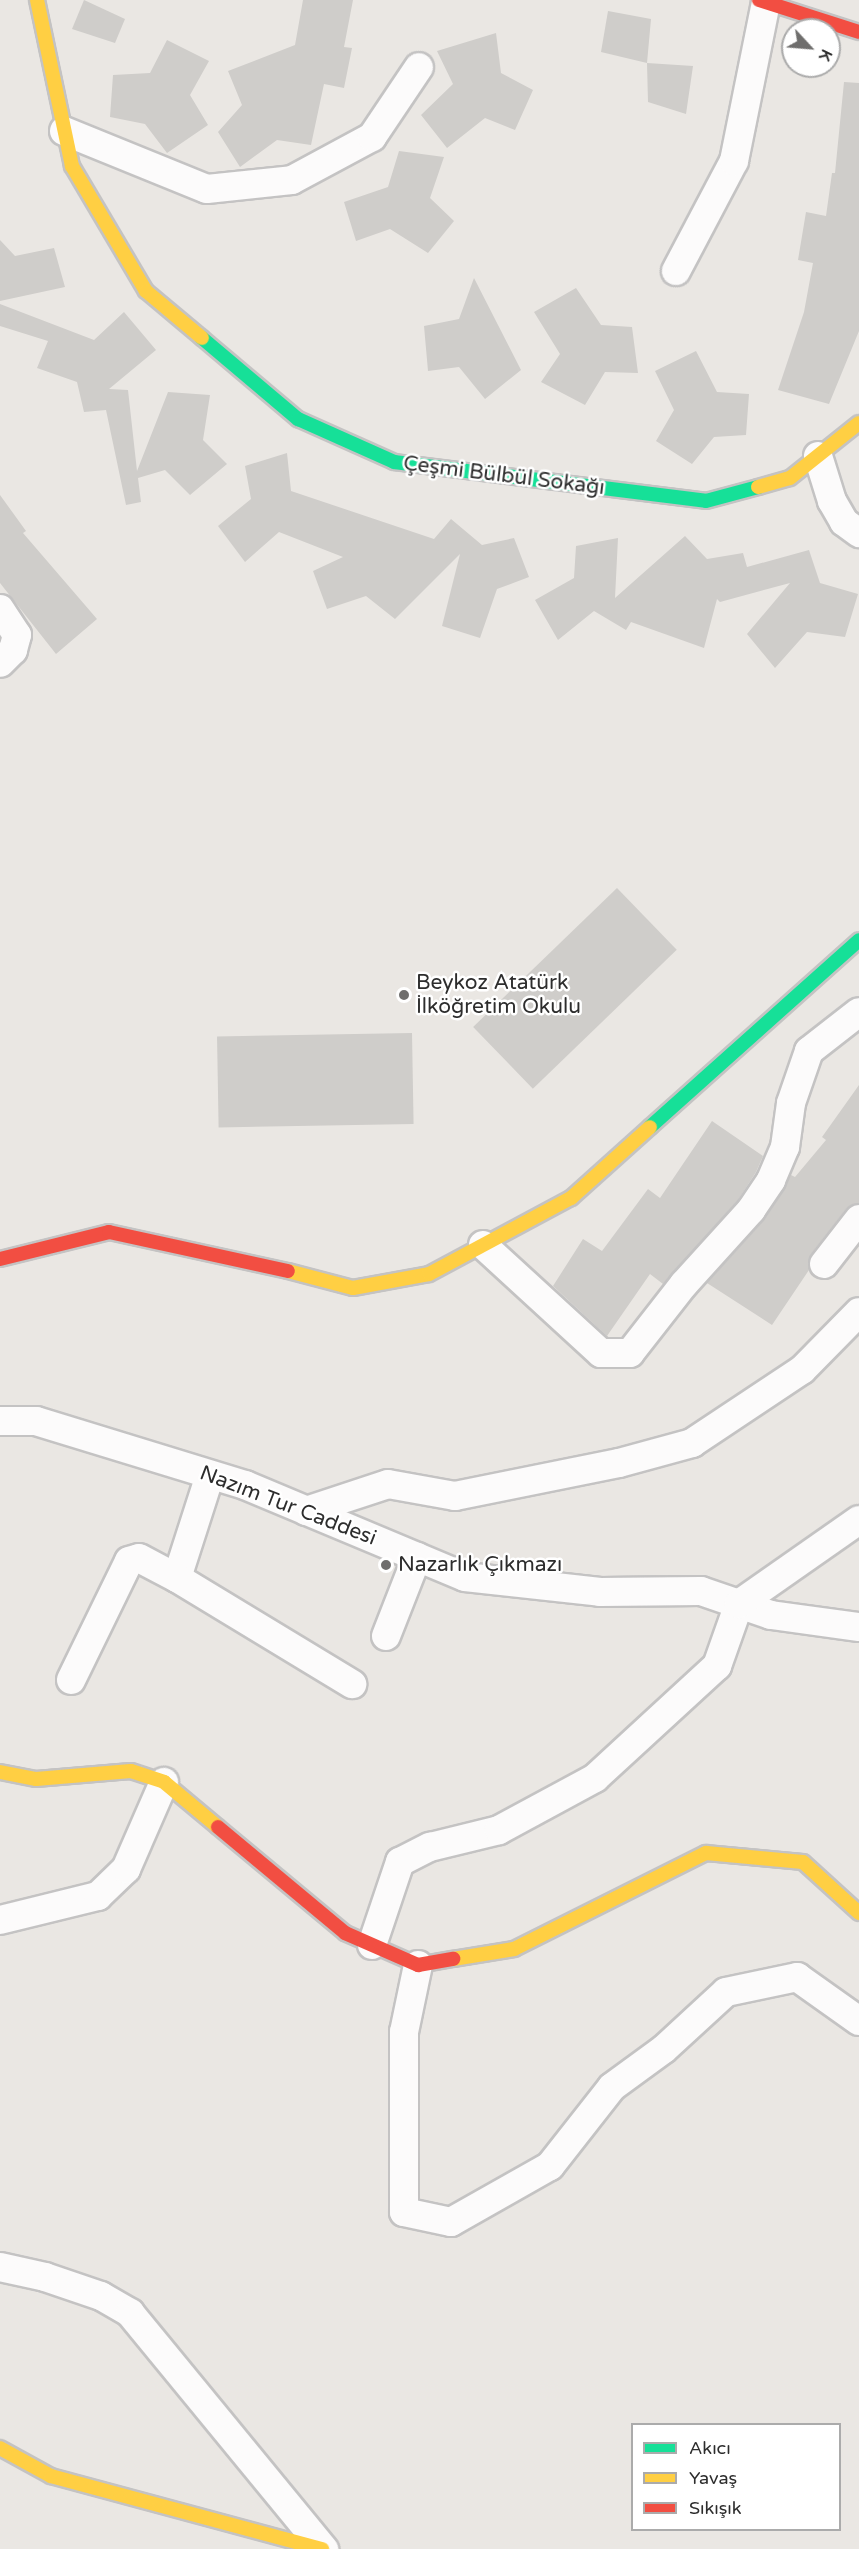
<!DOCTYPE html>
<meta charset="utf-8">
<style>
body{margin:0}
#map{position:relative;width:859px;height:2549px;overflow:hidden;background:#eae7e3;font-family:"Varela Round",sans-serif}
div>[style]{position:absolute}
.building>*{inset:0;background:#cfcdca;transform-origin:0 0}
.roads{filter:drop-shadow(2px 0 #c4c3c3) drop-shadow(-2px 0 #c4c3c3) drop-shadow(0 2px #c4c3c3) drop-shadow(0 -2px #c4c3c3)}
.street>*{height:28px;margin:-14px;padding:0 14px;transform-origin:14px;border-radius:14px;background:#fcfbfb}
.fast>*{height:14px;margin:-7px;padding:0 7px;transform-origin:7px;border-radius:7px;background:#16e098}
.slow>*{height:14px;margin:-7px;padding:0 7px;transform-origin:7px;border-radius:7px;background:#ffcf43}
.jam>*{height:14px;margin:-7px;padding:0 7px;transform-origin:7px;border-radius:7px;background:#f24e42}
.dots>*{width:16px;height:16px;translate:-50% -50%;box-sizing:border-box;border:3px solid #fff;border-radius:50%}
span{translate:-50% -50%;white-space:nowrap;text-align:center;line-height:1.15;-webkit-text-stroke:5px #fff;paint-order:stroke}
.street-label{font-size:21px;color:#2d2d2d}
.poi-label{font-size:21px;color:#2d2d2d}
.left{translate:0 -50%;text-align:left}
.legend{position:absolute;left:631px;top:2423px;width:210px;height:108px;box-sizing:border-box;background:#fff;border:2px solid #ababab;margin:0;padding:8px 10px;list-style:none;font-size:18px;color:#2d2d2d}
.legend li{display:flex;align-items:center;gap:12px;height:30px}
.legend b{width:30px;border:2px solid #ababab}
.north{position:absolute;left:781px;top:18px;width:60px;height:60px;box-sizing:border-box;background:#fff;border:2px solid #ababab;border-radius:50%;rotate:116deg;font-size:16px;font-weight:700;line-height:24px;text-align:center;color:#2d2d2d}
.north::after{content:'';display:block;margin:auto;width:21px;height:27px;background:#6f6e6d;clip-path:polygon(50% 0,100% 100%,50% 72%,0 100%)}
</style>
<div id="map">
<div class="building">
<div style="clip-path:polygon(84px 0,125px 19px,115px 43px,72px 29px)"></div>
<div style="clip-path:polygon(303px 0,353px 0,344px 47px,352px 48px,344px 88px,324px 84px,311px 145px,277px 140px,240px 167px,218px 132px,242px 105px,228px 71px,295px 45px)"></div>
<div style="clip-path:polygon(608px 11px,651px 19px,647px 63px,601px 52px)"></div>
<div style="clip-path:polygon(496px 33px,501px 73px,533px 90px,515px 130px,485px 118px,447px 148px,421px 115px,453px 84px,437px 51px)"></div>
<div style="clip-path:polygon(167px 40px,209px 61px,190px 95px,208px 125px,167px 153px,145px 124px,110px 117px,113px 75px,150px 73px)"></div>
<div style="clip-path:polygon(647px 63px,693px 66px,686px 114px,648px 102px)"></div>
<div style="clip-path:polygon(844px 82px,859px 83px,859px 331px,829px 404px,778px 390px,804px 312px,813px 263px,798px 260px,806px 212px,826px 216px,832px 173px,835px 173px)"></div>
<div style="clip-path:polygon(399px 151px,444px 157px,430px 198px,454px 221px,428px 253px,390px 229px,356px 241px,344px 202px,388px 187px)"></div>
<div style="clip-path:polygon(0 240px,15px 256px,54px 248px,65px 287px,0 301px)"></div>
<div style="clip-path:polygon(474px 278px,521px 370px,485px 399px,459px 367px,428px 371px,424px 326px,459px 319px)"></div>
<div style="clip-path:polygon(576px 288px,601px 325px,632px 327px,638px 373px,605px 372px,585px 405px,541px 382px,560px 354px,534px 312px)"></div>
<div style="clip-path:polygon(0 304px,94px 340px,124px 312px,156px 350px,109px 389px,128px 390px,137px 471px,168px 392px,210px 395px,203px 440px,227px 464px,190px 495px,165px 470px,138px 478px,141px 502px,126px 505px,106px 410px,84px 412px,77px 382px,37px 368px,48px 341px,0 326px)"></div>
<div style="clip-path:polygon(696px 351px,717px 392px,749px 394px,746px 435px,714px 437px,692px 464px,656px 441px,674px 410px,655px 371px)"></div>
<div style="clip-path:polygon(287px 453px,291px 491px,434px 539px,451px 519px,482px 545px,514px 538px,529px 577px,497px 589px,480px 638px,442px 626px,460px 554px,395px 619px,366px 596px,327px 609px,313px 571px,343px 557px,279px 532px,245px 562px,218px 526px,251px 499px,245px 466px)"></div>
<div style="clip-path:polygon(0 495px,26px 531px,23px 533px,97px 619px,56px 654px,0 583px)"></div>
<div style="clip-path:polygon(685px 536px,707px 559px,743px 553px,747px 567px,809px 550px,820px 583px,858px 594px,845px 637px,807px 632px,775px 668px,747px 634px,790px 583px,720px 602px,717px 599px,704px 648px,631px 622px,626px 630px,594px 611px,558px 640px,535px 600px,574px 578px,576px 546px,618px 538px,615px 598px)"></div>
<div style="left:617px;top:888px;width:86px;height:200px;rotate:46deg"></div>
<div style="left:412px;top:1033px;width:91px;height:195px;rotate:89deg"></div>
<div style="clip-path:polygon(859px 1085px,859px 1203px,846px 1209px,811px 1254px,809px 1270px,772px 1325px,707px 1283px,765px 1219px,791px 1175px,795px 1177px,826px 1140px,822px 1137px)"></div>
<div style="clip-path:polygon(712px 1121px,763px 1156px,756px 1172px,738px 1200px,663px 1284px,650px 1274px,607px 1336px,553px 1286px,583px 1239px,602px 1251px,648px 1189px,660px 1198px)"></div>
</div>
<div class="roads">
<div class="street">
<div style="left:64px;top:131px;width:154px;rotate:22.1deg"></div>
<div style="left:207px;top:189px;width:85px;rotate:-6deg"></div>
<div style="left:292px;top:180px;width:91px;rotate:-28.3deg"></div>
<div style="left:372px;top:137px;width:84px;rotate:-56.1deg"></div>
<div style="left:676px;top:271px;width:124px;rotate:-62.2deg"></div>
<div style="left:734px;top:161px;width:161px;rotate:-78.6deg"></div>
<div style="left:818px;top:456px;width:47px;rotate:72.7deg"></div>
<div style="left:832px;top:501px;width:24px;rotate:60deg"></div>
<div style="left:844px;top:522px;width:19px;rotate:36deg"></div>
<div style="left:0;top:609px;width:31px;rotate:57deg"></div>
<div style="left:17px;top:635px;width:16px;rotate:105deg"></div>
<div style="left:13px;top:650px;width:18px;rotate:135deg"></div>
<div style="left:483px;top:1245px;width:160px;rotate:42.5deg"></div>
<div style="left:601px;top:1353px;width:29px"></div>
<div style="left:630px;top:1353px;width:88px;rotate:-52deg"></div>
<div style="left:684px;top:1284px;width:100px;rotate:-47.8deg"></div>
<div style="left:751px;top:1210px;width:36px;rotate:-56deg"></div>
<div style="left:771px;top:1180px;width:36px;rotate:-67deg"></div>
<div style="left:785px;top:1147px;width:44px;rotate:-82.2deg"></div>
<div style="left:791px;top:1103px;width:55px;rotate:-70.9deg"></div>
<div style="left:809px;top:1051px;width:63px;rotate:-38deg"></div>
<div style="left:824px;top:1264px;width:57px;rotate:-52.1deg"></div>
<div style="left:0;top:1421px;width:36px"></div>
<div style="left:36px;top:1421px;width:219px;rotate:17deg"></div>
<div style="left:245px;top:1485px;width:238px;rotate:22.7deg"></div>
<div style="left:465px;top:1577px;width:136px;rotate:6.3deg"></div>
<div style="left:600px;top:1592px;width:101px;rotate:-0.6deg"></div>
<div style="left:701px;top:1591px;width:74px;rotate:18.9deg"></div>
<div style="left:771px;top:1615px;width:89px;rotate:7.8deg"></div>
<div style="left:210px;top:1475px;width:108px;rotate:107.8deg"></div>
<div style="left:177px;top:1578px;width:205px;rotate:31.2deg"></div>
<div style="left:306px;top:1511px;width:86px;rotate:-18.2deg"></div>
<div style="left:388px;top:1484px;width:68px;rotate:10.2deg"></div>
<div style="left:455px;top:1496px;width:167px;rotate:-11.4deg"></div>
<div style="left:619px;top:1463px;width:76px;rotate:-15.3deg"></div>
<div style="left:692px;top:1443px;width:132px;rotate:-33.6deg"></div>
<div style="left:802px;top:1370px;width:81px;rotate:-45.5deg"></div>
<div style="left:386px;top:1636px;width:85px;rotate:-68.6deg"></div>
<div style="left:71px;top:1680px;width:132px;rotate:-64deg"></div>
<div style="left:129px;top:1561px;width:10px;rotate:-17deg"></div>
<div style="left:139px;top:1558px;width:43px;rotate:27.8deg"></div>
<div style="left:0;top:1920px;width:101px;rotate:-13.8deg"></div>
<div style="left:98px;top:1896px;width:39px;rotate:-44deg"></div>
<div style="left:126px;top:1869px;width:95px;rotate:-66.4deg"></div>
<div style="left:372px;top:1945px;width:88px;rotate:-71.4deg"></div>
<div style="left:400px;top:1862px;width:34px;rotate:-27deg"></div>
<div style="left:430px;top:1847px;width:71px;rotate:-13.8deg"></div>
<div style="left:499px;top:1830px;width:109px;rotate:-28.4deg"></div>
<div style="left:595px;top:1778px;width:166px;rotate:-42.6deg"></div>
<div style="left:717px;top:1666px;width:66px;rotate:-70.5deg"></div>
<div style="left:739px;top:1604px;width:146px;rotate:-35deg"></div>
<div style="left:418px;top:1965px;width:68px;rotate:101.8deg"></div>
<div style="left:404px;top:2032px;width:180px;rotate:90deg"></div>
<div style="left:404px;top:2212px;width:48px;rotate:12deg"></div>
<div style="left:451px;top:2222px;width:114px;rotate:-29.5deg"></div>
<div style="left:550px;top:2166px;width:100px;rotate:-51.9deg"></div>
<div style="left:612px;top:2087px;width:64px;rotate:-36.2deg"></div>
<div style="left:664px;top:2049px;width:84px;rotate:-42.6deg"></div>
<div style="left:726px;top:1992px;width:73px;rotate:-11.9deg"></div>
<div style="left:797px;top:1977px;width:76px;rotate:35.4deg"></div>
<div style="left:0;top:2267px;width:46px;rotate:12.5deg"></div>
<div style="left:45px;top:2277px;width:59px;rotate:18.7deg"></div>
<div style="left:101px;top:2296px;width:34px;rotate:30deg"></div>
<div style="left:130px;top:2313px;width:306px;rotate:50.6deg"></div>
</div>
<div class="fast">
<div style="left:202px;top:338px;width:126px;rotate:40.2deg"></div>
<div style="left:298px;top:419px;width:105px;rotate:24.1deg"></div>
<div style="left:394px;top:462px;width:314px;rotate:7.1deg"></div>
<div style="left:706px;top:501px;width:54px;rotate:-15.1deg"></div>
<div style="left:650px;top:1127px;width:280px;rotate:-41.8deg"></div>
</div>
<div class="slow">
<div style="left:37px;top:0;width:170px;rotate:78.1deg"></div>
<div style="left:72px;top:166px;width:145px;rotate:59.4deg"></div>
<div style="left:146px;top:291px;width:73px;rotate:40deg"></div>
<div style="left:758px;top:487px;width:33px;rotate:-16deg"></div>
<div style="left:790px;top:478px;width:88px;rotate:-38.6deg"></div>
<div style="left:288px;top:1271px;width:67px;rotate:14.7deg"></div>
<div style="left:353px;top:1288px;width:77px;rotate:-10.4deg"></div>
<div style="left:429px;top:1274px;width:161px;rotate:-28.2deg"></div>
<div style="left:571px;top:1198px;width:106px;rotate:-41.9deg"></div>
<div style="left:0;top:1772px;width:37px;rotate:11deg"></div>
<div style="left:36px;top:1779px;width:95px;rotate:-4.8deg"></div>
<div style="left:131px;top:1771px;width:35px;rotate:18deg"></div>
<div style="left:164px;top:1782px;width:70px;rotate:39.8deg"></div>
<div style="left:453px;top:1959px;width:62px;rotate:-9.3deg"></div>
<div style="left:514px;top:1949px;width:215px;rotate:-26.6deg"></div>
<div style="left:706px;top:1853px;width:97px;rotate:5.3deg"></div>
<div style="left:803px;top:1862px;width:76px;rotate:42.3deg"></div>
<div style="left:0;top:2448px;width:58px;rotate:28.8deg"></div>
<div style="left:51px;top:2476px;width:281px;rotate:15.1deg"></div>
</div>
<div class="jam">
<div style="left:759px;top:0;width:105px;rotate:17.7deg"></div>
<div style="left:0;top:1259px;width:112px;rotate:-13.9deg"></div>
<div style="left:109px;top:1232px;width:183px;rotate:12.3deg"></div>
<div style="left:218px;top:1827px;width:165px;rotate:39.8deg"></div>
<div style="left:345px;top:1933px;width:80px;rotate:23.7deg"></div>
<div style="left:418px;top:1965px;width:36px;rotate:-10deg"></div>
</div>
</div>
<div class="dots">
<div style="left:404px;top:995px;background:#6f6e6d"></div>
<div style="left:386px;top:1565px;background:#6f6e6d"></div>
</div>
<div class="street-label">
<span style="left:504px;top:476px;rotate:7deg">Çeşmi Bülbül Sokağı</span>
<span style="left:288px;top:1506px;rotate:21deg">Nazım Tur Caddesi</span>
</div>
<div class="poi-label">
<span class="left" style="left:416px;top:995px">Beykoz Atatürk<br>İlköğretim Okulu</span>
<span class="left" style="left:398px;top:1565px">Nazarlık Çıkmazı</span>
</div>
<ul class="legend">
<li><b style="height:8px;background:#16e098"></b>Akıcı</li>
<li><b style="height:8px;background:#ffcf43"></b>Yavaş</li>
<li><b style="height:8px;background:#f24e42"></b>Sıkışık</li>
</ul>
<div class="north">K</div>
</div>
